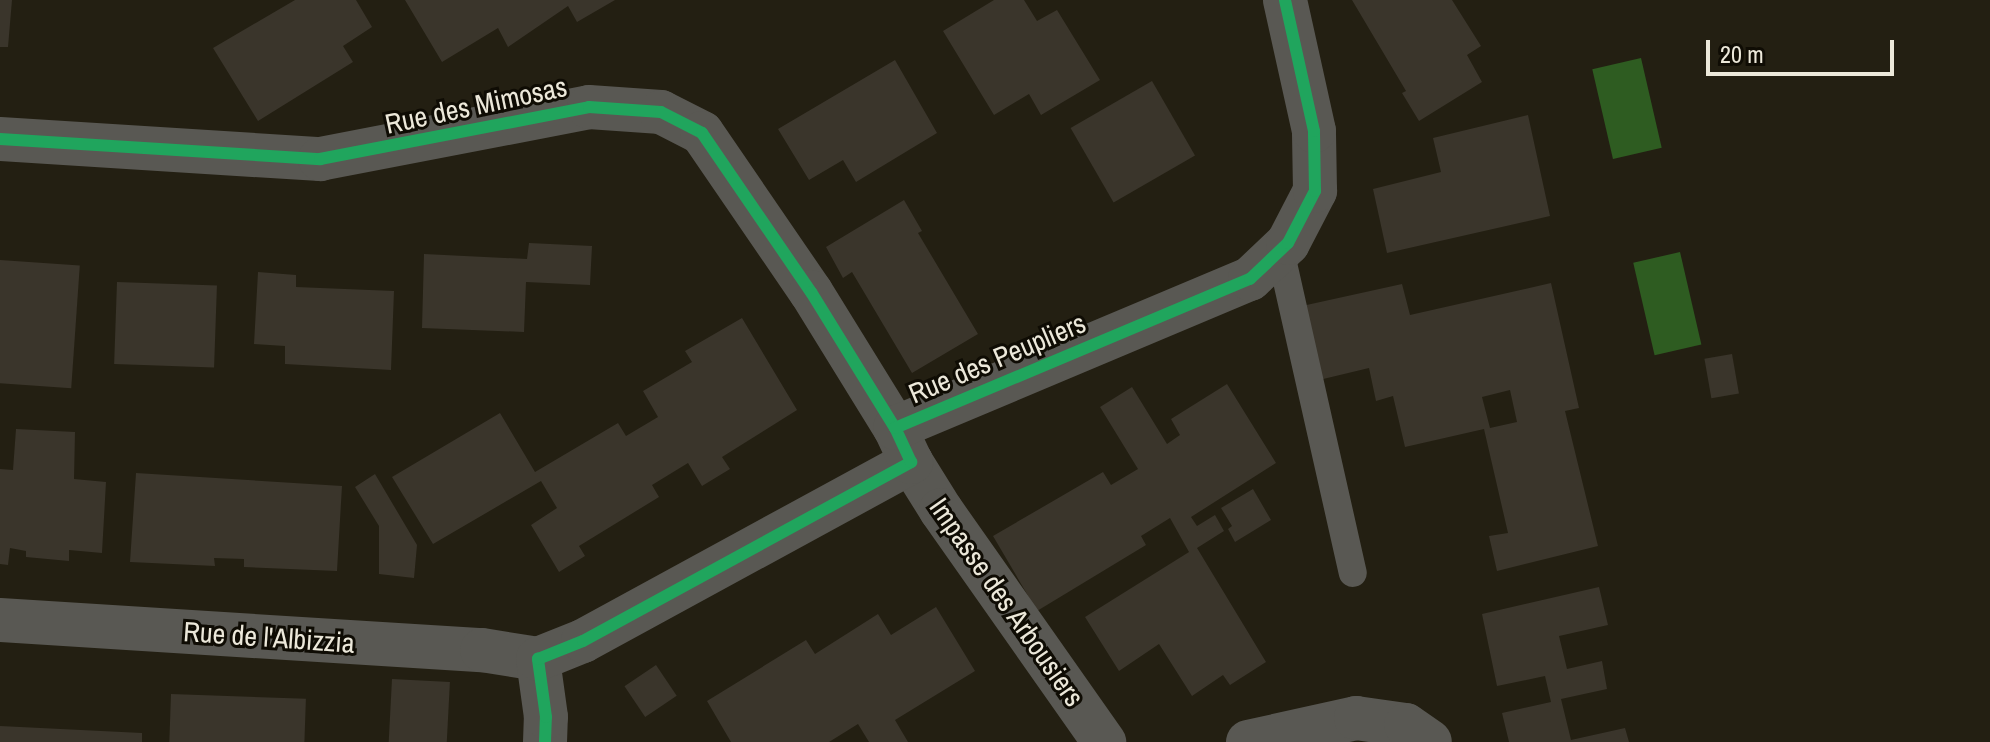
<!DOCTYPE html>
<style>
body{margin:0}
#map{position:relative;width:1990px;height:742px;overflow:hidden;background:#231f12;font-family:"Archivo Narrow",sans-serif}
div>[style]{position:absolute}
.water>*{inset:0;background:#2e5c21;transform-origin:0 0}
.building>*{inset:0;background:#3a352b;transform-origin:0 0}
.lane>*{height:28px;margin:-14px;padding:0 14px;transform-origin:14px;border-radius:14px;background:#595853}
.street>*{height:44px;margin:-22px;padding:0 22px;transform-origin:22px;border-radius:22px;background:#595853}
.cycleway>*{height:12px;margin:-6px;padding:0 6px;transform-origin:6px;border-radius:6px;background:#20a55d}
span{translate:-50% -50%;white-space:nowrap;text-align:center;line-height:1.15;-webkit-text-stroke:6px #0f0c04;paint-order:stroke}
.street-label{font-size:28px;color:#ece8da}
.scale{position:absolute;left:1706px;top:40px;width:188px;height:36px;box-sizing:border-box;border:4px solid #ece8da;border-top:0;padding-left:10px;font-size:24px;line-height:28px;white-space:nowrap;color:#ece8da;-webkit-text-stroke:6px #0f0c04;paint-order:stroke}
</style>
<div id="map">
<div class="water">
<div style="left:1641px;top:58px;width:92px;height:50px;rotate:77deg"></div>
<div style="left:1680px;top:252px;width:95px;height:48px;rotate:77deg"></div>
</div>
<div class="building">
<div style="clip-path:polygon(0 0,12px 0,8px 47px,0 47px)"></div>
<div style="clip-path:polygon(295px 0,356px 0,372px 27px,343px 46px,353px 62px,258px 121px,213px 48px)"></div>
<div style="clip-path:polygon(405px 0,615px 0,577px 22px,568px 6px,508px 47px,498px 28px,442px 62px)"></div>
<div style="clip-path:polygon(994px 0,1024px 0,1037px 21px,1057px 10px,1100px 80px,1041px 115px,1029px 94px,994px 115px,943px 31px)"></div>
<div style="clip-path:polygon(1352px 0,1452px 0,1481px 46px,1467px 55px,1482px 82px,1419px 121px,1402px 93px,1406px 91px)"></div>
<div style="clip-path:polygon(895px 60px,937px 133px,856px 182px,843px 160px,809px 180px,778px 129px)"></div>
<div style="left:1152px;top:81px;width:86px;height:94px;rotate:60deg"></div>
<div style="clip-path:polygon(1528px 115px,1550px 216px,1387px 253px,1373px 189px,1441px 172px,1433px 138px)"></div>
<div style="clip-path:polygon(904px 200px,922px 231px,918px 233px,978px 334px,912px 373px,852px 272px,843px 278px,826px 247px)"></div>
<div style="clip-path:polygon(529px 243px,592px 246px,590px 285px,526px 282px,524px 332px,422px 328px,424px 254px,527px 259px)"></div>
<div style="left:0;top:260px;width:80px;height:123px;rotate:4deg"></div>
<div style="clip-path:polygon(258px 272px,296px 275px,296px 287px,394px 291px,391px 370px,285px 364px,285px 346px,254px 344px)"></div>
<div style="left:117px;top:282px;width:100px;height:82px;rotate:2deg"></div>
<div style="clip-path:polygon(evenodd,1551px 283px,1579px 408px,1565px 411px,1598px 546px,1497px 571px,1489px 536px,1508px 533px,1484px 429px,1405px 447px,1393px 396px,1376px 401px,1369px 368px,1319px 380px,1302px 306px,1402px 284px,1410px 315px,1551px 283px,1510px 390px,1517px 422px,1490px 428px,1482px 397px,1510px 390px)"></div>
<div style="clip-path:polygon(742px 318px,797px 410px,722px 457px,730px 469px,702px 486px,688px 463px,652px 485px,659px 497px,579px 546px,585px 556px,559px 572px,531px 525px,557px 508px,541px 481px,433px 544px,392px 477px,500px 413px,535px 472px,618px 423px,626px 436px,658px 417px,643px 391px,692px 362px,685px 351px)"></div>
<div style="left:1732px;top:354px;width:40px;height:28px;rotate:80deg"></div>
<div style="clip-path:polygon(1227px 384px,1276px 463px,1191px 517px,1197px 526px,1215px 515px,1224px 531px,1197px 548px,1266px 662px,1230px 685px,1223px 675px,1192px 696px,1159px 644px,1119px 671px,1085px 617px,1189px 552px,1170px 518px,1141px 536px,1146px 545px,1037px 611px,993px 536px,1103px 472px,1111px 485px,1138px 469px,1100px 407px,1132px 387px,1167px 444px,1180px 435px,1171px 419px)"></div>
<div style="clip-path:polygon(16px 429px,75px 432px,74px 479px,106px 482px,102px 553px,69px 550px,69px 561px,26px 557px,26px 551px,10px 548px,8px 565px,0 564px,0 469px,13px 470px)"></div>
<div style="clip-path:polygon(136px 473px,342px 486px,337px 571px,244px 567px,244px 559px,214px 558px,215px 566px,130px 562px)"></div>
<div style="clip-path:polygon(375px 474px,417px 545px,414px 578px,379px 574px,379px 526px,355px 487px)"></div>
<div style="clip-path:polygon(1253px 489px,1271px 520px,1235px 542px,1228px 529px,1232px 526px,1221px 508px)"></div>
<div style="clip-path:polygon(1599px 587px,1608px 625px,1559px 636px,1567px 669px,1602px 661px,1607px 689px,1561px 699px,1571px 740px,1625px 728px,1629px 742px,1509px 742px,1502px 713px,1551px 702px,1545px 676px,1497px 686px,1482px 614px)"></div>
<div style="clip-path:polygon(936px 607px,975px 671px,895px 720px,908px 742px,869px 742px,858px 724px,829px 742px,731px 742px,707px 701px,806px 640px,815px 654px,878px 614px,891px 635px)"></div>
<div style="left:656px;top:665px;width:37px;height:38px;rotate:56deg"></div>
<div style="left:392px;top:679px;width:58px;height:63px;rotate:3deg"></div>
<div style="left:171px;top:694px;width:135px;height:48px;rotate:2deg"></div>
<div style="clip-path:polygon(0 726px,142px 733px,142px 742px,0 742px)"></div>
</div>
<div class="lane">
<div style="left:1280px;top:250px;width:331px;rotate:77.3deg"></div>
</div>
<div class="street">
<div style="left:0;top:139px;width:321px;rotate:3.6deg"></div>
<div style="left:320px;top:159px;width:274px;rotate:-10.9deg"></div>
<div style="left:589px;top:107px;width:72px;rotate:4deg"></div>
<div style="left:661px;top:112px;width:46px;rotate:27.1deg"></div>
<div style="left:702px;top:133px;width:193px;rotate:55.6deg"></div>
<div style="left:811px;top:292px;width:160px;rotate:58.3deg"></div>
<div style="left:911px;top:462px;width:57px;rotate:58deg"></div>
<div style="left:941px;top:510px;width:284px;rotate:54.9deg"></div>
<div style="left:0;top:620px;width:483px;rotate:3.6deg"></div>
<div style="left:482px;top:650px;width:57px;rotate:9.1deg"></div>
<div style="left:545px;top:742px;width:25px;rotate:-88deg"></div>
<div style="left:546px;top:717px;width:59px;rotate:-97.9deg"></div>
<div style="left:538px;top:659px;width:48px;rotate:-21.8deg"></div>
<div style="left:583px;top:641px;width:374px;rotate:-28.6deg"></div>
<div style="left:911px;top:462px;width:38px;rotate:-115deg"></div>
<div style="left:895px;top:428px;width:385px;rotate:-22.8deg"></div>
<div style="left:1250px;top:279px;width:52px;rotate:-43.5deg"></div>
<div style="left:1288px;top:243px;width:59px;rotate:-62.6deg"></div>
<div style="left:1315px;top:191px;width:60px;rotate:-91deg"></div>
<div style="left:1314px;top:131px;width:134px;rotate:-102.5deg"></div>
<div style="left:1248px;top:742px;width:111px;rotate:-12.5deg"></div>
<div style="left:1356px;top:718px;width:50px;rotate:8deg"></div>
<div style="left:1406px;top:725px;width:29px;rotate:35deg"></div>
</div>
<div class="cycleway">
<div style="left:0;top:139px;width:321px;rotate:3.6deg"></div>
<div style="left:320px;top:159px;width:274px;rotate:-10.9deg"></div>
<div style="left:589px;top:107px;width:72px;rotate:4deg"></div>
<div style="left:661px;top:112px;width:46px;rotate:27.1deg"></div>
<div style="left:702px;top:133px;width:193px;rotate:55.6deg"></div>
<div style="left:811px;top:292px;width:160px;rotate:58.3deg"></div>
<div style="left:545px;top:742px;width:25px;rotate:-88deg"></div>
<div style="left:546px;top:717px;width:59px;rotate:-97.9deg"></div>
<div style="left:538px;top:659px;width:48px;rotate:-21.8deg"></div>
<div style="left:583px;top:641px;width:374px;rotate:-28.6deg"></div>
<div style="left:911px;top:462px;width:38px;rotate:-115deg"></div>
<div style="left:895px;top:428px;width:385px;rotate:-22.8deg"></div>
<div style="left:1250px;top:279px;width:52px;rotate:-43.5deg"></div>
<div style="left:1288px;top:243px;width:59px;rotate:-62.6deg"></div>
<div style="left:1315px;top:191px;width:60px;rotate:-91deg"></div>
<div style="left:1314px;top:131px;width:134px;rotate:-102.5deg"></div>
</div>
<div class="street-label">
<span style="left:476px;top:105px;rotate:-12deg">Rue des Mimosas</span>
<span style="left:997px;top:358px;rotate:-23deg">Rue des Peupliers</span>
<span style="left:1007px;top:602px;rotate:55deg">Impasse des Arbousiers</span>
<span style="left:269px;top:637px;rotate:4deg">Rue de l'Albizzia</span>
</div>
<div class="scale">20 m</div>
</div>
